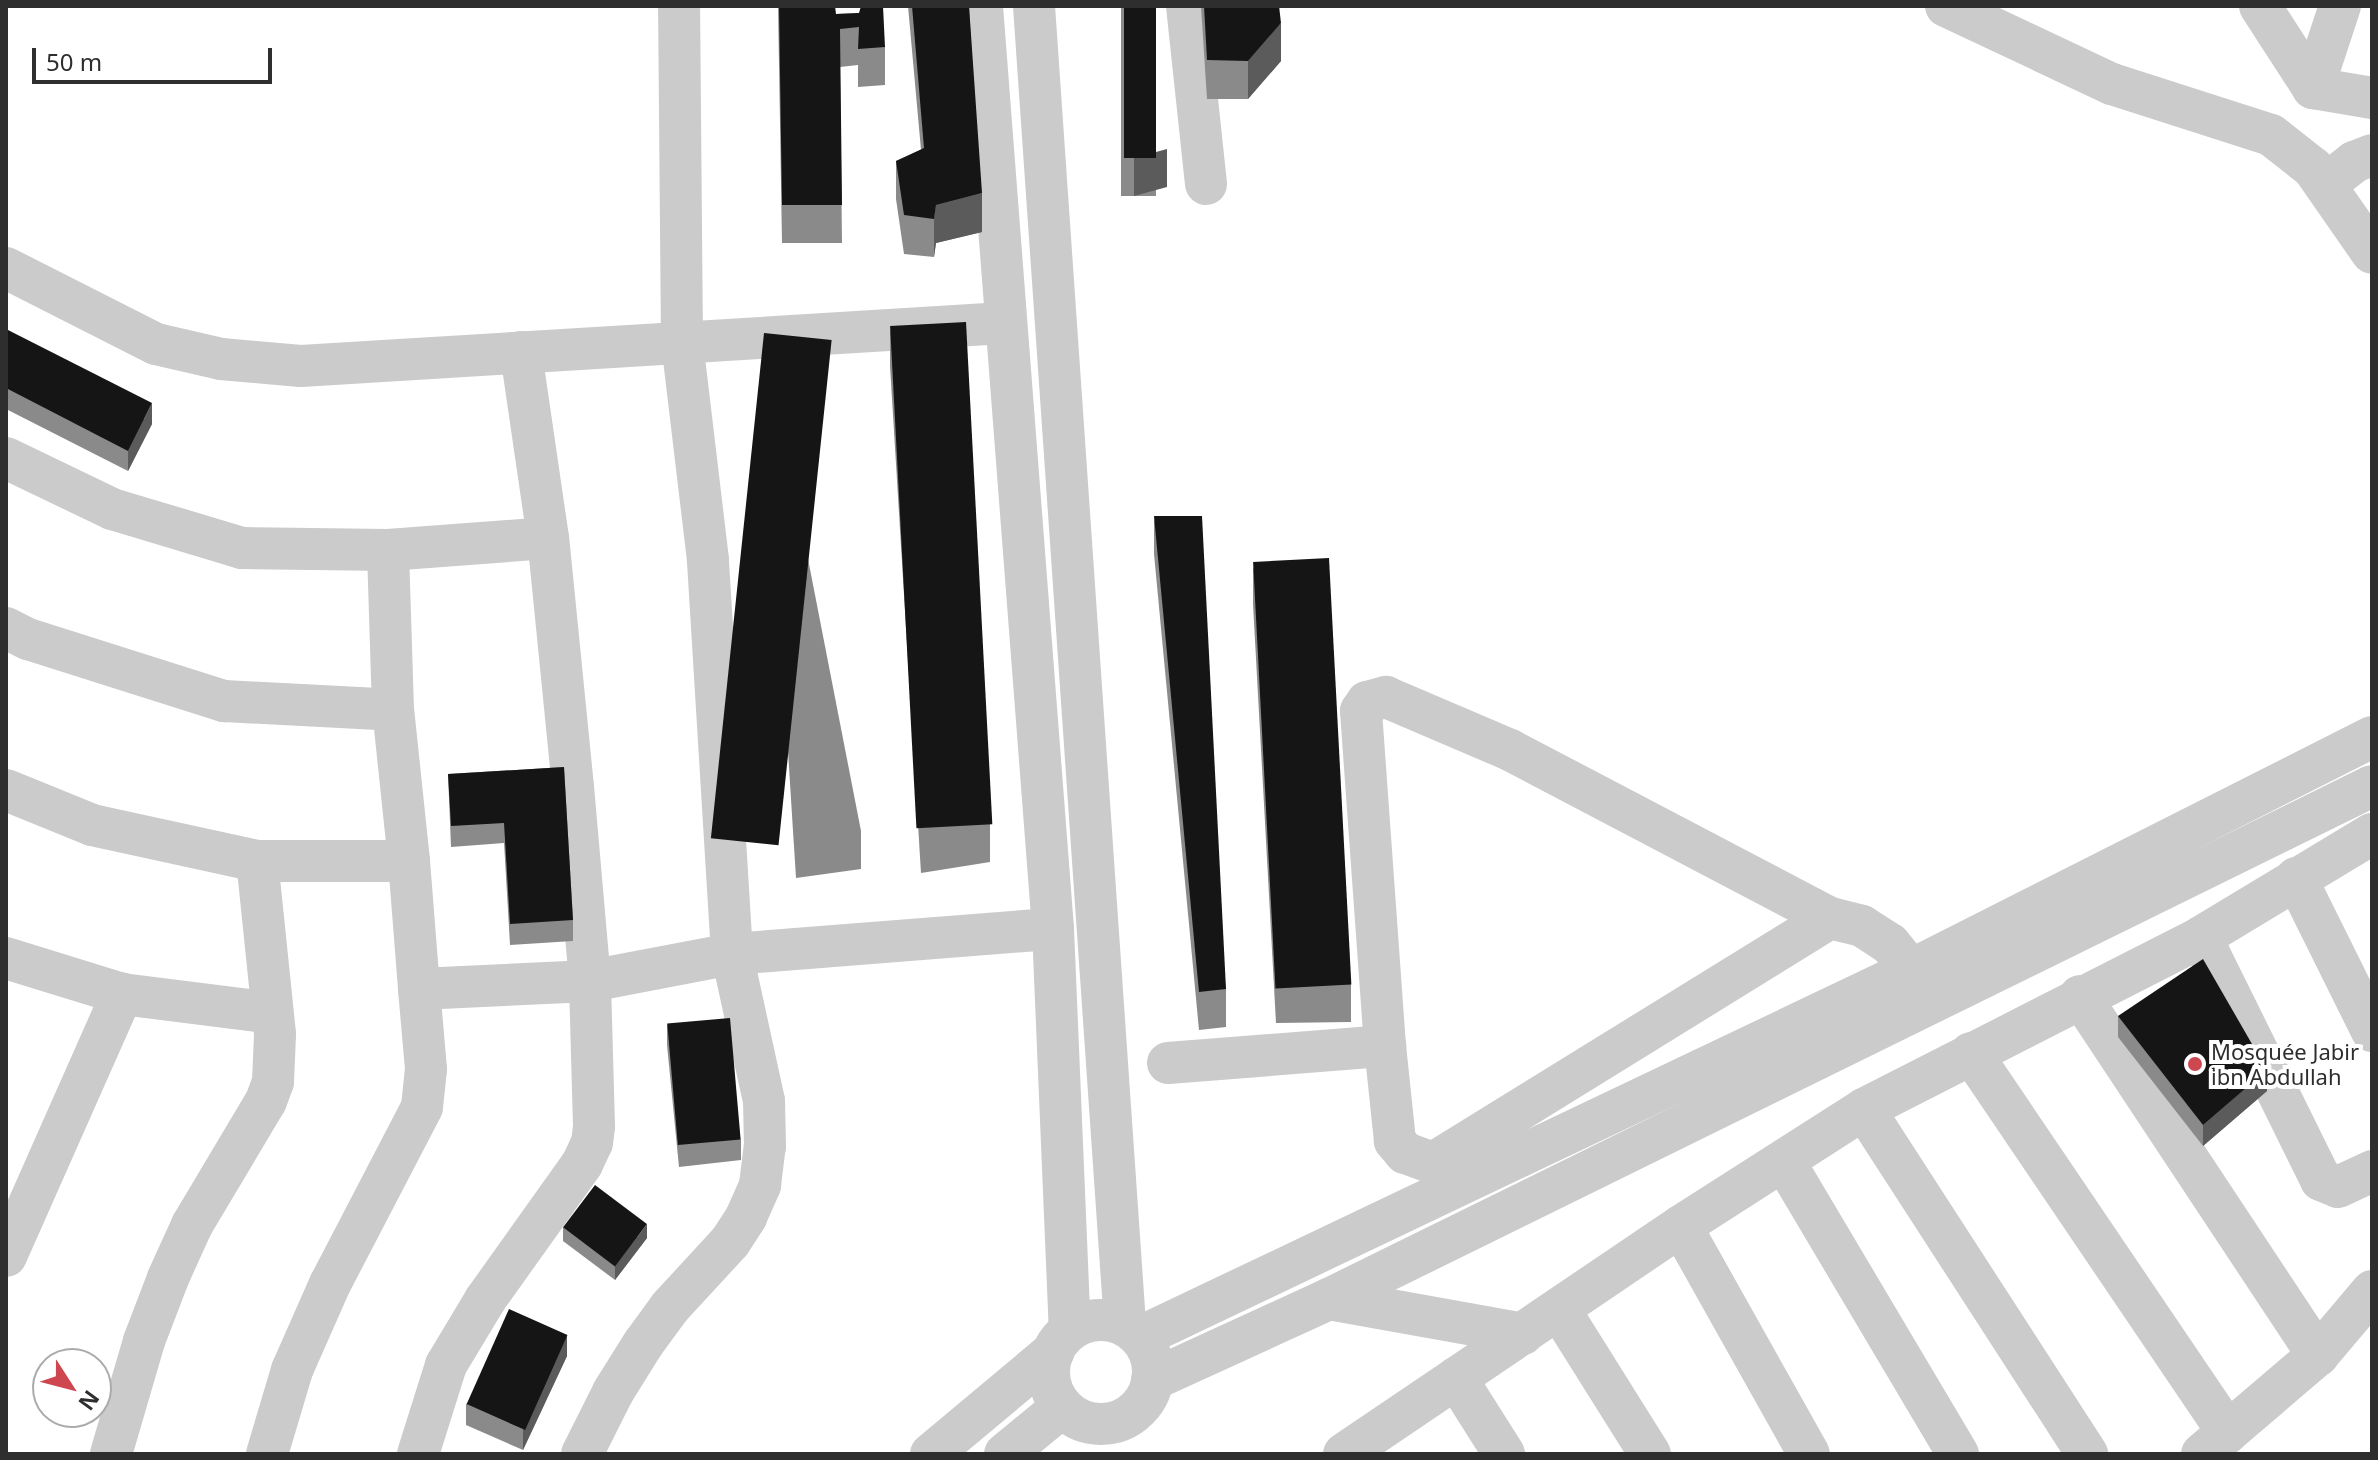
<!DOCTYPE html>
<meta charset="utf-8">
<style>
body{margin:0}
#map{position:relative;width:2378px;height:1460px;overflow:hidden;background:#fff;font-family:"Noto Sans",sans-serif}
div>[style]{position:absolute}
.minor>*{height:42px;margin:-21px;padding:0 21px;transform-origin:21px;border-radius:21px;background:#cbcbcb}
.minor>.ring{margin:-21px;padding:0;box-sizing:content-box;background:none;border:42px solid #cbcbcb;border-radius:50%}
.wall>*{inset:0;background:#8a8a8a;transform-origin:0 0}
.shaded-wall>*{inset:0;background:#5b5b5b}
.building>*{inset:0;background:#151515;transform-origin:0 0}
.dots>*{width:22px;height:22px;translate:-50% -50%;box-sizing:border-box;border:4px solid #fff;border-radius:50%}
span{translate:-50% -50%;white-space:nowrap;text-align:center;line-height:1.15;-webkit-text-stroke:8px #fff;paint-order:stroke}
.poi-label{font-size:22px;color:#2e2e2e}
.left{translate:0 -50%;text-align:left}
.frame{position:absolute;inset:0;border:8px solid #2e2e2e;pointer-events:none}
.north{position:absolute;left:32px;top:1348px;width:80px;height:80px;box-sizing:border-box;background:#fff;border:2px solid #ababab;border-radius:50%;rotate:126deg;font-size:22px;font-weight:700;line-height:32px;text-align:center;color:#2e2e2e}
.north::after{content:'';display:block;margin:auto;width:28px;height:36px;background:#ce4650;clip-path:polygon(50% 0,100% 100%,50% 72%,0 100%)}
.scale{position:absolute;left:32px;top:48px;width:240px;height:36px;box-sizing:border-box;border:4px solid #2e2e2e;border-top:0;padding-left:10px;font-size:24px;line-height:28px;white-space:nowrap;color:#2e2e2e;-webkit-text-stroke:6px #fff;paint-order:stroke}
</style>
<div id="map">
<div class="minor">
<div style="left:982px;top:6px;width:926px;rotate:85.6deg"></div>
<div style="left:1053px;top:929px;width:401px;rotate:87.6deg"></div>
<div style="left:1034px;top:6px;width:1322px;rotate:86.05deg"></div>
<div style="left:1187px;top:6px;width:179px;rotate:83.9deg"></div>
<div style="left:1946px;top:6px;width:183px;rotate:25.2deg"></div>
<div style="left:2112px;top:84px;width:167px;rotate:17.8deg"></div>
<div style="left:2271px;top:135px;width:53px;rotate:38.2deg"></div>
<div style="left:2313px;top:168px;width:103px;rotate:55.2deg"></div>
<div style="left:2260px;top:6px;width:98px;rotate:57.1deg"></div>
<div style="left:2313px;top:88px;width:60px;rotate:9.6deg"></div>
<div style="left:2313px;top:88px;width:86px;rotate:-71.8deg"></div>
<div style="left:2326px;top:184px;width:36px;rotate:-38deg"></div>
<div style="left:2354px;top:162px;width:19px;rotate:-21deg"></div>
<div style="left:6px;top:268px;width:168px;rotate:26.9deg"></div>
<div style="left:156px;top:344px;width:67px;rotate:13deg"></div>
<div style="left:221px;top:359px;width:80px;rotate:5deg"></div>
<div style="left:301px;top:366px;width:704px;rotate:-3.5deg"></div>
<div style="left:6px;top:458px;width:118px;rotate:25.7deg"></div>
<div style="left:112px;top:509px;width:136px;rotate:16.7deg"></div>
<div style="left:242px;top:548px;width:146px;rotate:0.8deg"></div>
<div style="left:388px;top:550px;width:160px;rotate:-4.3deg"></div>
<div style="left:6px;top:628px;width:25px;rotate:27deg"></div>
<div style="left:28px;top:639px;width:206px;rotate:17.6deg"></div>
<div style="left:224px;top:701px;width:169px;rotate:3deg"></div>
<div style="left:6px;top:790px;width:93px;rotate:22.1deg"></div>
<div style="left:92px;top:825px;width:169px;rotate:12.3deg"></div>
<div style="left:257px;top:861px;width:152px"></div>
<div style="left:409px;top:861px;width:152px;rotate:-96deg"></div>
<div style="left:393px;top:710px;width:160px;rotate:-91.8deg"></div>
<div style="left:409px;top:861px;width:128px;rotate:85.5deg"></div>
<div style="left:2296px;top:878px;width:171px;rotate:63.6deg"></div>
<div style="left:1830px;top:918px;width:467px;rotate:148.3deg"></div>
<div style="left:1433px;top:1163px;width:30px;rotate:-160deg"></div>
<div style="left:1405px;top:1153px;width:16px;rotate:-130deg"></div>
<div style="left:1395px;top:1141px;width:96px;rotate:-96deg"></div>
<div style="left:1385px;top:1046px;width:336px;rotate:-94.1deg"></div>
<div style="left:1361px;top:711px;width:11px;rotate:-56deg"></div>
<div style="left:1367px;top:702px;width:20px;rotate:-15deg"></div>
<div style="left:1386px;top:697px;width:135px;rotate:23.1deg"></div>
<div style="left:1510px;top:750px;width:361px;rotate:27.7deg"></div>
<div style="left:1830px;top:918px;width:33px;rotate:14deg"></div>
<div style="left:1862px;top:926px;width:33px;rotate:33deg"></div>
<div style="left:1890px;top:944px;width:33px;rotate:51deg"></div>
<div style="left:2201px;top:937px;width:271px;rotate:63.7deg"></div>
<div style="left:2321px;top:1180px;width:18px;rotate:22deg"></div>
<div style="left:2338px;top:1187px;width:38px;rotate:-25deg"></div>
<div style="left:6px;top:958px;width:121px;rotate:17.2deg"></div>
<div style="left:122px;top:994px;width:151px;rotate:7.2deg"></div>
<div style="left:2080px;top:996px;width:431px;rotate:56.5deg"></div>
<div style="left:1971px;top:1053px;width:458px;rotate:55.9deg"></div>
<div style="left:1168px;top:1063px;width:218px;rotate:-4.5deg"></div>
<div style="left:1864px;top:1109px;width:411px;rotate:57.1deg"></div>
<div style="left:1784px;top:1161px;width:341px;rotate:59.3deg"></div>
<div style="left:1681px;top:1226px;width:261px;rotate:60.7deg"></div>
<div style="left:6px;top:1256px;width:287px;rotate:-66.1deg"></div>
<div style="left:1329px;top:1299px;width:197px;rotate:10.2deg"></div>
<div style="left:1559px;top:1309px;width:171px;rotate:57.9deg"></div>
<div class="ring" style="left:1049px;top:1320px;width:62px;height:62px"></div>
<div style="left:1140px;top:1337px;width:854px;rotate:-25.45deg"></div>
<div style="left:1911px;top:970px;width:517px;rotate:-26.81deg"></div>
<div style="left:1456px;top:1378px;width:90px;rotate:57.7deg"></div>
<div style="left:1152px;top:1380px;width:195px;rotate:-24.6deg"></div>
<div style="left:1329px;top:1299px;width:1162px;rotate:-26.19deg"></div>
<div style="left:111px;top:1454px;width:118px;rotate:-73.7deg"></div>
<div style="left:144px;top:1341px;width:67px;rotate:-69.1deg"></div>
<div style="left:168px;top:1278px;width:58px;rotate:-65.6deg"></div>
<div style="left:192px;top:1225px;width:144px;rotate:-59.2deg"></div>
<div style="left:266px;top:1101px;width:20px;rotate:-70deg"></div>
<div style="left:273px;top:1082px;width:48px;rotate:-87.6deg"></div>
<div style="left:275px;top:1034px;width:174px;rotate:-95.9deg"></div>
<div style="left:267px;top:1454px;width:88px;rotate:-73.4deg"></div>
<div style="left:292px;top:1370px;width:94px;rotate:-66.2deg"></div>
<div style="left:330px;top:1284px;width:199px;rotate:-62.5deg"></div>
<div style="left:422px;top:1107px;width:38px;rotate:-84deg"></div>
<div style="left:426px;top:1069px;width:80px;rotate:-95deg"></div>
<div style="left:419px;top:989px;width:171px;rotate:-2.7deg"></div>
<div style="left:590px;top:981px;width:145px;rotate:-10.8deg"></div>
<div style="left:732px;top:954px;width:322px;rotate:-4.5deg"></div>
<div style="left:418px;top:1454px;width:93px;rotate:-72.5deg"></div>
<div style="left:446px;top:1365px;width:76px;rotate:-59deg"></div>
<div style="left:485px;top:1300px;width:167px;rotate:-54.5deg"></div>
<div style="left:582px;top:1164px;width:23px;rotate:-65deg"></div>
<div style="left:592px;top:1143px;width:17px;rotate:-83deg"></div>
<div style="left:594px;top:1126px;width:145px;rotate:-91.6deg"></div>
<div style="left:590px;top:981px;width:195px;rotate:-95deg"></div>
<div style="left:573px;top:787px;width:250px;rotate:-95.7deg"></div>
<div style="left:548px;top:538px;width:188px;rotate:-98.3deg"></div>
<div style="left:582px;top:1454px;width:69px;rotate:-63.4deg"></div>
<div style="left:613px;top:1392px;width:57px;rotate:-58deg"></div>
<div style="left:643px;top:1344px;width:46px;rotate:-53.9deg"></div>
<div style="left:670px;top:1307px;width:88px;rotate:-47.3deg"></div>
<div style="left:730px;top:1242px;width:30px;rotate:-57deg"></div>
<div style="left:746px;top:1217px;width:35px;rotate:-66deg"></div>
<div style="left:760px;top:1185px;width:38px;rotate:-83deg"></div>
<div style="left:765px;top:1147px;width:46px;rotate:-91.2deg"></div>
<div style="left:764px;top:1101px;width:150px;rotate:-102.3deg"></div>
<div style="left:732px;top:954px;width:395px;rotate:-93.5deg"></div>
<div style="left:708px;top:560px;width:220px;rotate:-96.8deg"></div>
<div style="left:682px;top:342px;width:336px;rotate:-90.5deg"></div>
<div style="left:931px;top:1454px;width:160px;rotate:-39.9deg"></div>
<div style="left:1005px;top:1454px;width:74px;rotate:-39.5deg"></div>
<div style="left:1344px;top:1454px;width:407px;rotate:-34.1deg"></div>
<div style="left:1681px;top:1226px;width:217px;rotate:-32.6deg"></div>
<div style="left:1864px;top:1109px;width:378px;rotate:-27deg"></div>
<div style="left:2201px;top:937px;width:200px;rotate:-31.1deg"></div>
<div style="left:2202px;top:1454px;width:153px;rotate:-40.5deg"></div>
<div style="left:2318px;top:1355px;width:84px;rotate:-49.8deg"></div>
</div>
<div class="wall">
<div style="clip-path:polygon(778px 6px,836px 14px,859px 13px,885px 47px,885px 85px,858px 87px,858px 65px,840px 67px,842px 243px,782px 243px)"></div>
<div style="clip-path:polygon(908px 6px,969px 6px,982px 232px,936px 243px,934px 257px,904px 254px,896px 199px,896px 161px,921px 150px)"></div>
<div style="left:1121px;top:6px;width:35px;height:190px"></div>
<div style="clip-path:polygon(1201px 6px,1279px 6px,1281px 61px,1248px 99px,1207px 99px)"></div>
<div style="clip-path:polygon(890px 328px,990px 824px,990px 862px,921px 873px,890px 366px)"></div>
<div style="clip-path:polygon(6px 329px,152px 424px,128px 471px,6px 409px)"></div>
<div style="clip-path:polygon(764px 333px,861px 831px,861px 869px,796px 878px,764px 371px)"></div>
<div style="clip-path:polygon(1154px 516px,1226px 989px,1226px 1027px,1199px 1030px,1154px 554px)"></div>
<div style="clip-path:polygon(1253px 566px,1351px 984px,1351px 1022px,1276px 1023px,1253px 604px)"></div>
<div style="clip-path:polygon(564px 767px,573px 920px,573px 941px,510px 945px,504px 843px,451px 847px,448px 774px)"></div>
<div style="clip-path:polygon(2118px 1016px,2267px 1091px,2203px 1146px,2118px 1037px)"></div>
<div style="clip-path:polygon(667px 1024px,741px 1140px,741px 1160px,679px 1167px,667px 1045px)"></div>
<div style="clip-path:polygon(563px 1227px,647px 1238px,615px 1280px,563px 1241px)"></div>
<div style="clip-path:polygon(567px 1356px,523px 1450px,466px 1425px,466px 1404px)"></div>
</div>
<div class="shaded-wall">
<div style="clip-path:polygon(1281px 23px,1281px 61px,1248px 99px,1248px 61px)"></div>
<div style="clip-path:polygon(1167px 149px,1167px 187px,1134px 196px,1134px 158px)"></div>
<div style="clip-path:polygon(982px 193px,982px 232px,936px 243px,934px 257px,934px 219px,936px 205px)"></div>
<div style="clip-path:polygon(152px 403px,152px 424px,128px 471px,128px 451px)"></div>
<div style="clip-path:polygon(2267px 1070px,2267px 1091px,2203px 1146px,2203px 1125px)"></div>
<div style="clip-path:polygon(647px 1224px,647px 1238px,615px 1280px,615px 1266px)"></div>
<div style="clip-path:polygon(567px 1335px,567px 1356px,523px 1450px,523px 1430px)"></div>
</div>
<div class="building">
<div style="clip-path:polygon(779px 6px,835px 6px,836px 14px,859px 13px,861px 6px,883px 6px,885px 47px,858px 49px,859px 27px,840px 29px,842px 205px,782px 205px)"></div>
<div style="clip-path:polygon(912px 6px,969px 6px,982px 193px,936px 205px,934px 219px,904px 215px,896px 161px,924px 148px)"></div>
<div style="left:1124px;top:6px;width:32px;height:152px"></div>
<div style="clip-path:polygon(1204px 6px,1279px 6px,1281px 23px,1248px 61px,1207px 60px)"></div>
<div style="left:966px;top:322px;width:503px;height:76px;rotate:87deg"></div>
<div style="clip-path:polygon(6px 329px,152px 403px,128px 451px,6px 388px)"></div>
<div style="left:764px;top:333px;width:68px;height:508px;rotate:6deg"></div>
<div style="clip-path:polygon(1154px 516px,1202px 516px,1226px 989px,1199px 992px)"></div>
<div style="left:1329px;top:558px;width:427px;height:76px;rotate:87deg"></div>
<div style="clip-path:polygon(564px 767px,573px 920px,510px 924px,504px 823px,451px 826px,448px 774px)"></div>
<div style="clip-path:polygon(2203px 959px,2267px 1070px,2203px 1125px,2118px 1016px)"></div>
<div style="left:730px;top:1018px;width:122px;height:63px;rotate:85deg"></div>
<div style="left:595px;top:1185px;width:65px;height:53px;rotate:37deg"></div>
<div style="left:509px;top:1309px;width:64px;height:104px;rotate:24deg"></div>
</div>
<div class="dots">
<div style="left:2195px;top:1064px;background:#ce4650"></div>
</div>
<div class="poi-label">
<span class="left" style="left:2211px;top:1064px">Mosquée Jabir<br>ibn Abdullah</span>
</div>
<div class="frame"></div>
<div class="north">N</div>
<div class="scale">50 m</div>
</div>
